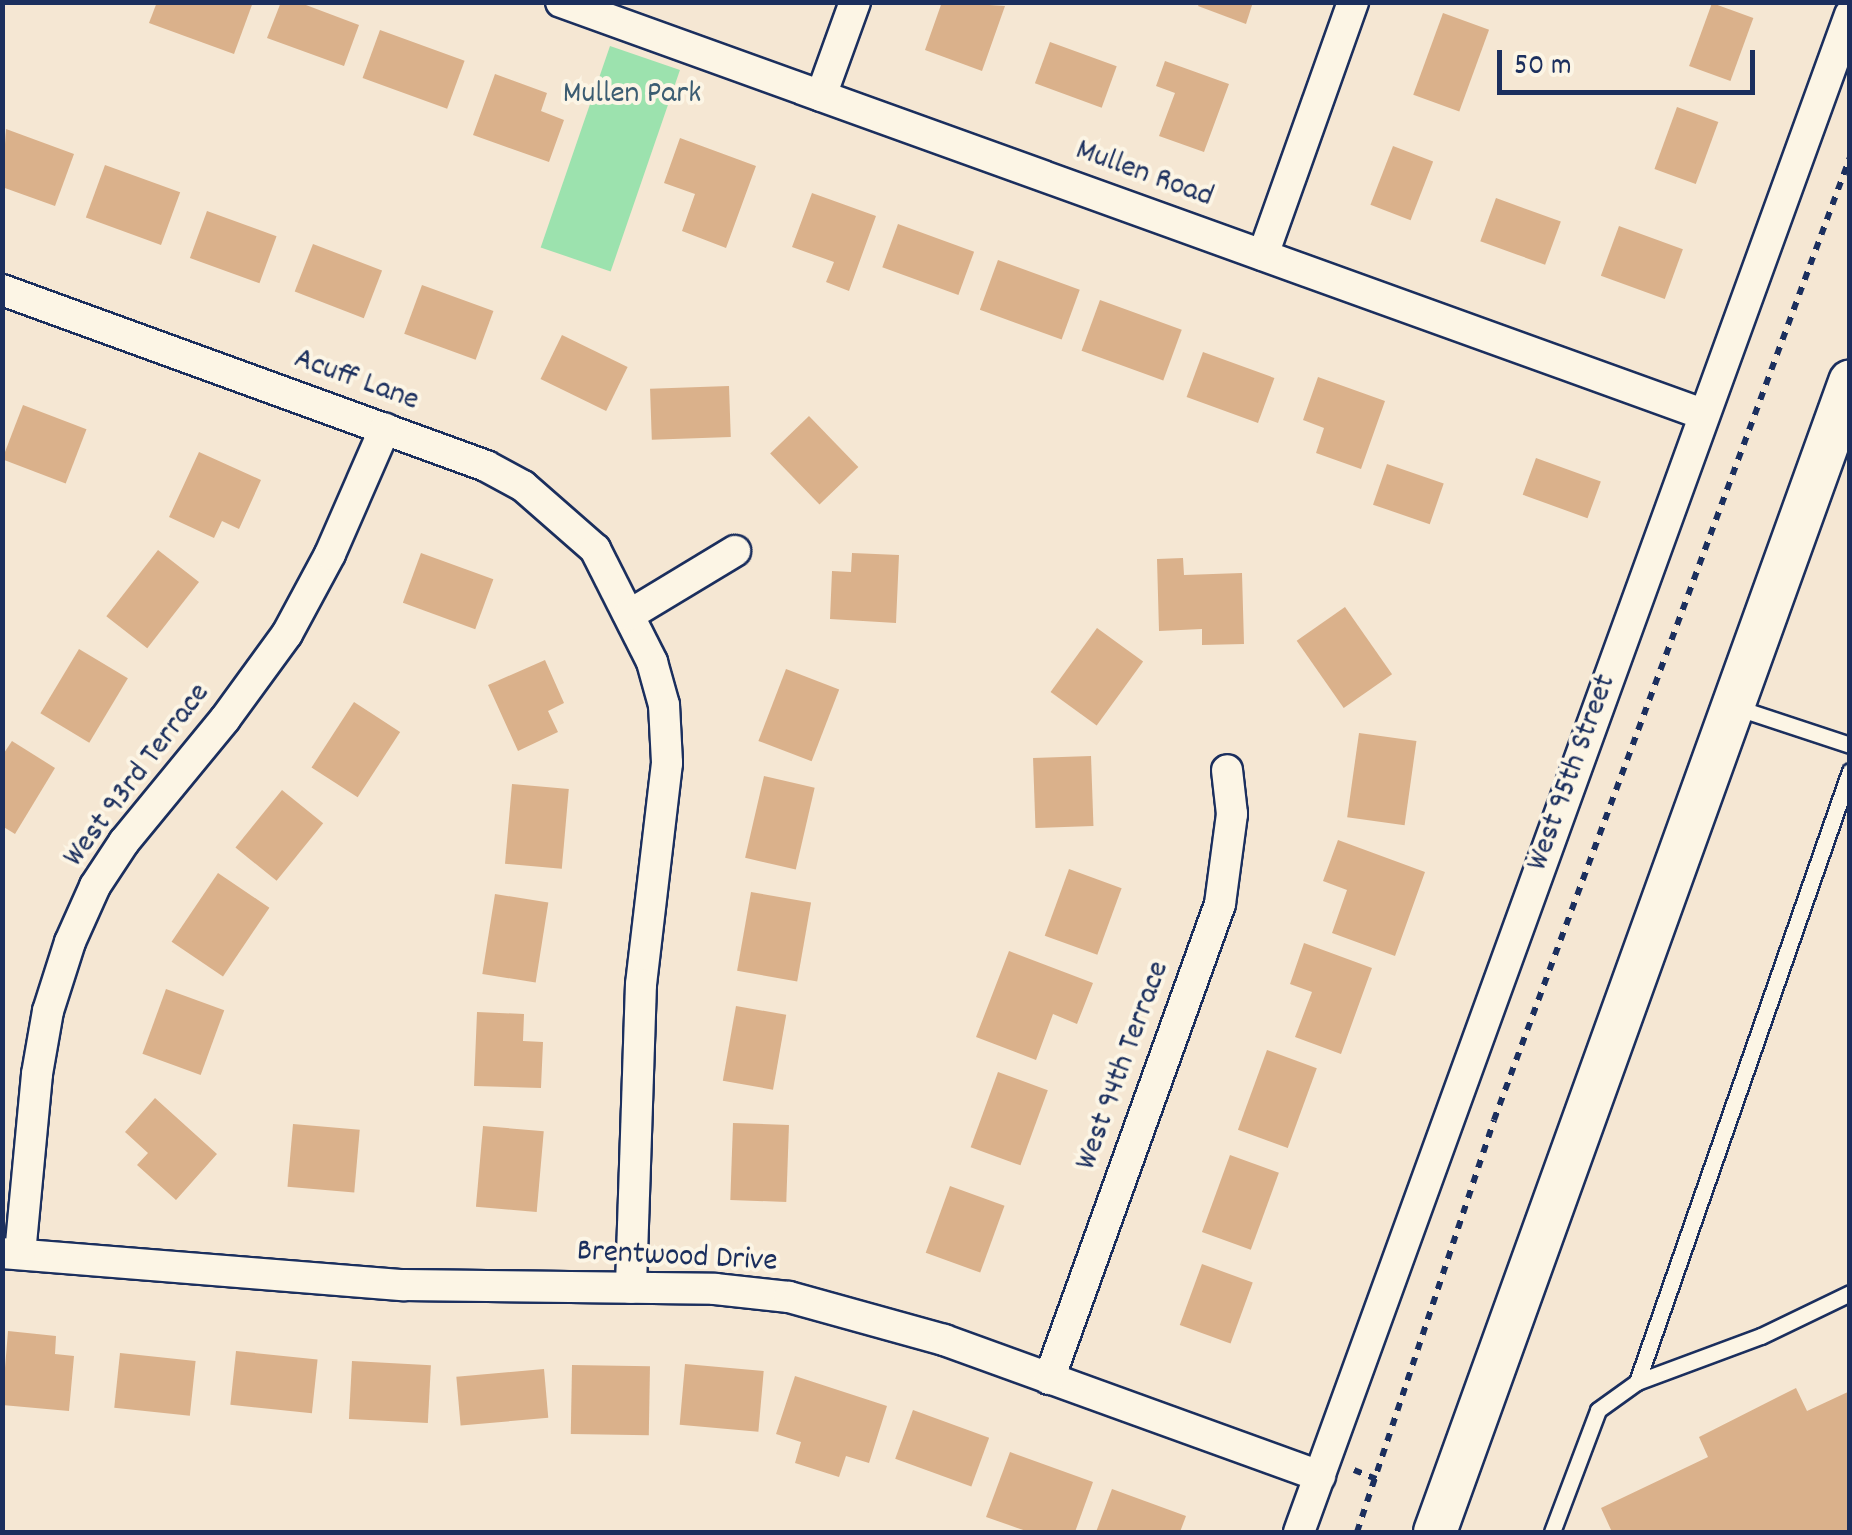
<!DOCTYPE html>
<style>
body{margin:0}
#map{position:relative;width:1852px;height:1535px;overflow:hidden;background:#f5e7d3;font-family:Dekko,sans-serif}
div>[style]{position:absolute}
.green>*{inset:0;background:#9ce2ae;transform-origin:0 0}
.building>*{inset:0;background:#dab18b;transform-origin:0 0}
.path>*{height:6px;margin-top:-3px;transform-origin:0;background:repeating-linear-gradient(90deg,#1b2f5e 0 8px,transparent 0 16px)}
.roads{filter:drop-shadow(2px 0 #1b2f5e) drop-shadow(-2px 0 #1b2f5e) drop-shadow(0 2px #1b2f5e) drop-shadow(0 -2px #1b2f5e)}
.service>*{height:15px;margin:-7.5px;padding:0 7.5px;transform-origin:7.5px;border-radius:7.5px;background:#fcf5e5}
.minor>*{height:30px;margin:-15px;padding:0 15px;transform-origin:15px;border-radius:15px;background:#fcf5e5}
.secondary>*{height:42px;margin:-21px;padding:0 21px;transform-origin:21px;border-radius:21px;background:#fcf5e5}
span{translate:-50% -50%;white-space:nowrap;text-align:center;line-height:1.15;-webkit-text-stroke:8px #fcf5e5;paint-order:stroke}
.park-label{font-size:32px;color:#3b5c72}
.street-label{font-size:32px;color:#1b2f5e}
.frame{position:absolute;inset:0;border:5px solid #1b2f5e;pointer-events:none}
.scale{position:absolute;left:1497px;top:50px;width:258px;height:45px;box-sizing:border-box;border:5px solid #1b2f5e;border-top:0;padding-left:12px;font-size:30px;line-height:35px;white-space:nowrap;color:#1b2f5e;-webkit-text-stroke:8px #fcf5e5;paint-order:stroke}
</style>
<div id="map">
<div class="green">
<div style="left:610px;top:46px;width:74px;height:213px;rotate:19deg"></div>
</div>
<div class="building">
<div style="clip-path:polygon(157px 2px,253px 2px,234px 54px,149px 23px)"></div>
<div style="clip-path:polygon(281px 2px,298px 2px,359px 25px,344px 66px,267px 38px)"></div>
<div style="clip-path:polygon(942px 2px,1005px 6px,982px 71px,925px 50px)"></div>
<div style="clip-path:polygon(1200px 2px,1253px 2px,1246px 24px,1198px 6px)"></div>
<div style="left:1712px;top:3px;width:44px;height:67px;rotate:20deg"></div>
<div style="left:1443px;top:13px;width:49px;height:87px;rotate:20deg"></div>
<div style="left:380px;top:30px;width:90px;height:51px;rotate:20deg"></div>
<div style="left:1050px;top:42px;width:71px;height:44px;rotate:20deg"></div>
<div style="clip-path:polygon(1165px 61px,1229px 84px,1204px 152px,1159px 136px,1175px 93px,1156px 86px)"></div>
<div style="clip-path:polygon(495px 74px,547px 93px,541px 111px,564px 120px,549px 162px,473px 135px)"></div>
<div style="left:1677px;top:107px;width:44px;height:66px;rotate:20deg"></div>
<div style="clip-path:polygon(6px 129px,74px 154px,55px 206px,2px 187px)"></div>
<div style="clip-path:polygon(680px 138px,756px 166px,726px 248px,682px 231px,695px 194px,664px 183px)"></div>
<div style="left:1393px;top:146px;width:43px;height:63px;rotate:21deg"></div>
<div style="left:105px;top:165px;width:80px;height:56px;rotate:20deg"></div>
<div style="clip-path:polygon(812px 193px,876px 216px,849px 291px,826px 282px,834px 262px,792px 247px)"></div>
<div style="left:1496px;top:198px;width:69px;height:46px;rotate:20deg"></div>
<div style="left:207px;top:211px;width:74px;height:50px;rotate:20deg"></div>
<div style="left:898px;top:224px;width:81px;height:46px;rotate:20deg"></div>
<div style="left:1619px;top:226px;width:68px;height:53px;rotate:20deg"></div>
<div style="left:313px;top:244px;width:74px;height:51px;rotate:21deg"></div>
<div style="left:998px;top:260px;width:87px;height:53px;rotate:20deg"></div>
<div style="left:422px;top:285px;width:76px;height:52px;rotate:20deg"></div>
<div style="left:1100px;top:300px;width:87px;height:54px;rotate:20deg"></div>
<div style="left:562px;top:335px;width:73px;height:49px;rotate:26deg"></div>
<div style="left:1203px;top:352px;width:76px;height:48px;rotate:20deg"></div>
<div style="clip-path:polygon(1318px 377px,1385px 401px,1361px 469px,1316px 453px,1324px 428px,1303px 420px)"></div>
<div style="left:729px;top:386px;width:51px;height:79px;rotate:88deg"></div>
<div style="left:23px;top:405px;width:68px;height:58px;rotate:21deg"></div>
<div style="left:809px;top:416px;width:71px;height:54px;rotate:46deg"></div>
<div style="clip-path:polygon(199px 452px,261px 480px,239px 529px,222px 521px,214px 538px,169px 517px)"></div>
<div style="left:1536px;top:458px;width:69px;height:39px;rotate:20deg"></div>
<div style="left:1387px;top:464px;width:60px;height:43px;rotate:19deg"></div>
<div style="left:158px;top:550px;width:52px;height:84px;rotate:38deg"></div>
<div style="left:421px;top:553px;width:77px;height:53px;rotate:20deg"></div>
<div style="clip-path:polygon(852px 553px,899px 555px,896px 623px,830px 619px,832px 571px,851px 572px)"></div>
<div style="clip-path:polygon(1183px 558px,1184px 575px,1242px 573px,1244px 644px,1202px 645px,1202px 629px,1159px 631px,1157px 559px)"></div>
<div style="left:1345px;top:607px;width:82px;height:59px;rotate:55deg"></div>
<div style="left:1097px;top:628px;width:57px;height:79px;rotate:36deg"></div>
<div style="left:79px;top:649px;width:57px;height:75px;rotate:31deg"></div>
<div style="clip-path:polygon(545px 660px,564px 703px,548px 711px,558px 732px,518px 751px,488px 685px)"></div>
<div style="left:786px;top:669px;width:57px;height:77px;rotate:21deg"></div>
<div style="left:354px;top:702px;width:55px;height:78px;rotate:33deg"></div>
<div style="left:1359px;top:733px;width:58px;height:85px;rotate:8deg"></div>
<div style="clip-path:polygon(12px 741px,55px 768px,15px 834px,2px 826px,2px 756px)"></div>
<div style="left:1091px;top:756px;width:70px;height:58px;rotate:88deg"></div>
<div style="left:764px;top:776px;width:52px;height:84px;rotate:13deg"></div>
<div style="left:512px;top:784px;width:57px;height:80px;rotate:5deg"></div>
<div style="left:282px;top:790px;width:53px;height:74px;rotate:39deg"></div>
<div style="clip-path:polygon(1338px 840px,1425px 872px,1395px 956px,1332px 933px,1347px 890px,1323px 881px)"></div>
<div style="left:1069px;top:869px;width:56px;height:71px;rotate:20deg"></div>
<div style="left:218px;top:873px;width:62px;height:83px;rotate:34deg"></div>
<div style="left:751px;top:892px;width:61px;height:80px;rotate:10deg"></div>
<div style="left:495px;top:894px;width:54px;height:81px;rotate:9deg"></div>
<div style="clip-path:polygon(1304px 943px,1372px 968px,1341px 1054px,1295px 1037px,1312px 992px,1290px 984px)"></div>
<div style="clip-path:polygon(1009px 951px,1093px 983px,1077px 1024px,1053px 1014px,1036px 1060px,976px 1037px)"></div>
<div style="left:166px;top:989px;width:62px;height:69px;rotate:20deg"></div>
<div style="left:736px;top:1006px;width:51px;height:76px;rotate:10deg"></div>
<div style="clip-path:polygon(477px 1012px,524px 1014px,523px 1041px,543px 1042px,541px 1088px,474px 1086px)"></div>
<div style="left:1267px;top:1050px;width:53px;height:85px;rotate:20deg"></div>
<div style="left:998px;top:1072px;width:53px;height:80px;rotate:20deg"></div>
<div style="clip-path:polygon(155px 1098px,217px 1154px,176px 1200px,137px 1165px,148px 1153px,125px 1132px)"></div>
<div style="left:733px;top:1123px;width:56px;height:77px;rotate:2deg"></div>
<div style="left:293px;top:1124px;width:67px;height:63px;rotate:5deg"></div>
<div style="left:483px;top:1126px;width:61px;height:81px;rotate:5deg"></div>
<div style="left:1230px;top:1155px;width:52px;height:82px;rotate:20deg"></div>
<div style="left:950px;top:1186px;width:58px;height:71px;rotate:20deg"></div>
<div style="left:1202px;top:1264px;width:54px;height:65px;rotate:20deg"></div>
<div style="clip-path:polygon(8px 1331px,56px 1336px,55px 1354px,74px 1356px,69px 1411px,2px 1405px)"></div>
<div style="left:236px;top:1351px;width:82px;height:54px;rotate:6deg"></div>
<div style="left:120px;top:1353px;width:76px;height:55px;rotate:6deg"></div>
<div style="left:352px;top:1361px;width:79px;height:58px;rotate:3deg"></div>
<div style="left:685px;top:1364px;width:79px;height:61px;rotate:5deg"></div>
<div style="left:572px;top:1365px;width:78px;height:69px;rotate:1deg"></div>
<div style="left:544px;top:1369px;width:49px;height:88px;rotate:85deg"></div>
<div style="clip-path:polygon(795px 1376px,887px 1406px,869px 1463px,846px 1456px,839px 1477px,795px 1463px,801px 1442px,776px 1434px)"></div>
<div style="clip-path:polygon(1796px 1388px,1807px 1411px,1850px 1391px,1850px 1532px,1612px 1532px,1601px 1508px,1708px 1457px,1699px 1437px)"></div>
<div style="left:913px;top:1410px;width:81px;height:52px;rotate:20deg"></div>
<div style="clip-path:polygon(1010px 1452px,1093px 1482px,1075px 1532px,1029px 1532px,986px 1517px)"></div>
<div style="clip-path:polygon(1112px 1489px,1186px 1516px,1180px 1532px,1096px 1532px)"></div>
</div>
<div class="path">
<div style="left:1354px;top:1470px;width:24px;rotate:22deg"></div>
<div style="left:1357px;top:1532px;width:434px;rotate:-71.6deg"></div>
<div style="left:1494px;top:1120px;width:1027px;rotate:-69.71deg"></div>
</div>
<div class="roads">
<div class="service">
<div style="left:1735px;top:707px;width:121px;rotate:18.3deg"></div>
<div style="left:1637px;top:1382px;width:132px;rotate:-20.4deg"></div>
<div style="left:1761px;top:1336px;width:99px;rotate:-25.8deg"></div>
<div style="left:1552px;top:1532px;width:130px;rotate:-69.3deg"></div>
<div style="left:1598px;top:1410px;width:48px;rotate:-35.7deg"></div>
<div style="left:1637px;top:1382px;width:647px;rotate:-70.78deg"></div>
</div>
<div class="minor">
<div style="left:561px;top:2px;width:1214px;rotate:19.84deg"></div>
<div style="left:821px;top:96px;width:100px;rotate:-70.1deg"></div>
<div style="left:1263px;top:255px;width:269px;rotate:-70.4deg"></div>
<div style="left:2px;top:290px;width:515px;rotate:19.98deg"></div>
<div style="left:486px;top:466px;width:42px;rotate:28.4deg"></div>
<div style="left:523px;top:486px;width:96px;rotate:41.2deg"></div>
<div style="left:595px;top:549px;width:127px;rotate:63.2deg"></div>
<div style="left:652px;top:662px;width:45px;rotate:74.4deg"></div>
<div style="left:664px;top:705px;width:58px;rotate:87deg"></div>
<div style="left:667px;top:763px;width:223px;rotate:96.7deg"></div>
<div style="left:641px;top:984px;width:304px;rotate:91.9deg"></div>
<div style="left:629px;top:615px;width:124px;rotate:-31.1deg"></div>
<div style="left:2px;top:1253px;width:403px;rotate:4.6deg"></div>
<div style="left:404px;top:1285px;width:311px;rotate:0.7deg"></div>
<div style="left:715px;top:1289px;width:74px;rotate:6.2deg"></div>
<div style="left:789px;top:1297px;width:161px;rotate:15.5deg"></div>
<div style="left:944px;top:1340px;width:400px;rotate:19.9deg"></div>
<div style="left:20px;top:1254px;width:181px;rotate:-84.6deg"></div>
<div style="left:37px;top:1074px;width:64px;rotate:-80.1deg"></div>
<div style="left:48px;top:1011px;width:72px;rotate:-72.3deg"></div>
<div style="left:70px;top:942px;width:61px;rotate:-65.9deg"></div>
<div style="left:95px;top:886px;width:53px;rotate:-56.6deg"></div>
<div style="left:124px;top:842px;width:159px;rotate:-50.6deg"></div>
<div style="left:225px;top:719px;width:105px;rotate:-53.9deg"></div>
<div style="left:287px;top:634px;width:91px;rotate:-61.7deg"></div>
<div style="left:330px;top:554px;width:137px;rotate:-66.4deg"></div>
<div style="left:1049px;top:1379px;width:505px;rotate:-70.2deg"></div>
<div style="left:1220px;top:904px;width:91px;rotate:-82.4deg"></div>
<div style="left:1232px;top:814px;width:44px;rotate:-96.5deg"></div>
<div style="left:1299px;top:1532px;width:1614px;rotate:-70.04deg"></div>
</div>
<div class="secondary">
<div style="left:1435px;top:1532px;width:1223px;rotate:-70.16deg"></div>
</div>
</div>
<div class="park-label">
<span style="left:632px;top:95px">Mullen Park</span>
</div>
<div class="street-label">
<span style="left:1144px;top:175px;rotate:20deg">Mullen Road</span>
<span style="left:356px;top:381px;rotate:20deg">Acuff Lane</span>
<span style="left:1573px;top:773px;rotate:-70deg">West 95th Street</span>
<span style="left:138px;top:776px;rotate:-53deg">West 93rd Terrace</span>
<span style="left:1124px;top:1066px;rotate:-70deg">West 94th Terrace</span>
<span style="left:677px;top:1258px;rotate:3deg">Brentwood Drive</span>
</div>
<div class="frame"></div>
<div class="scale">50 m</div>
</div>
